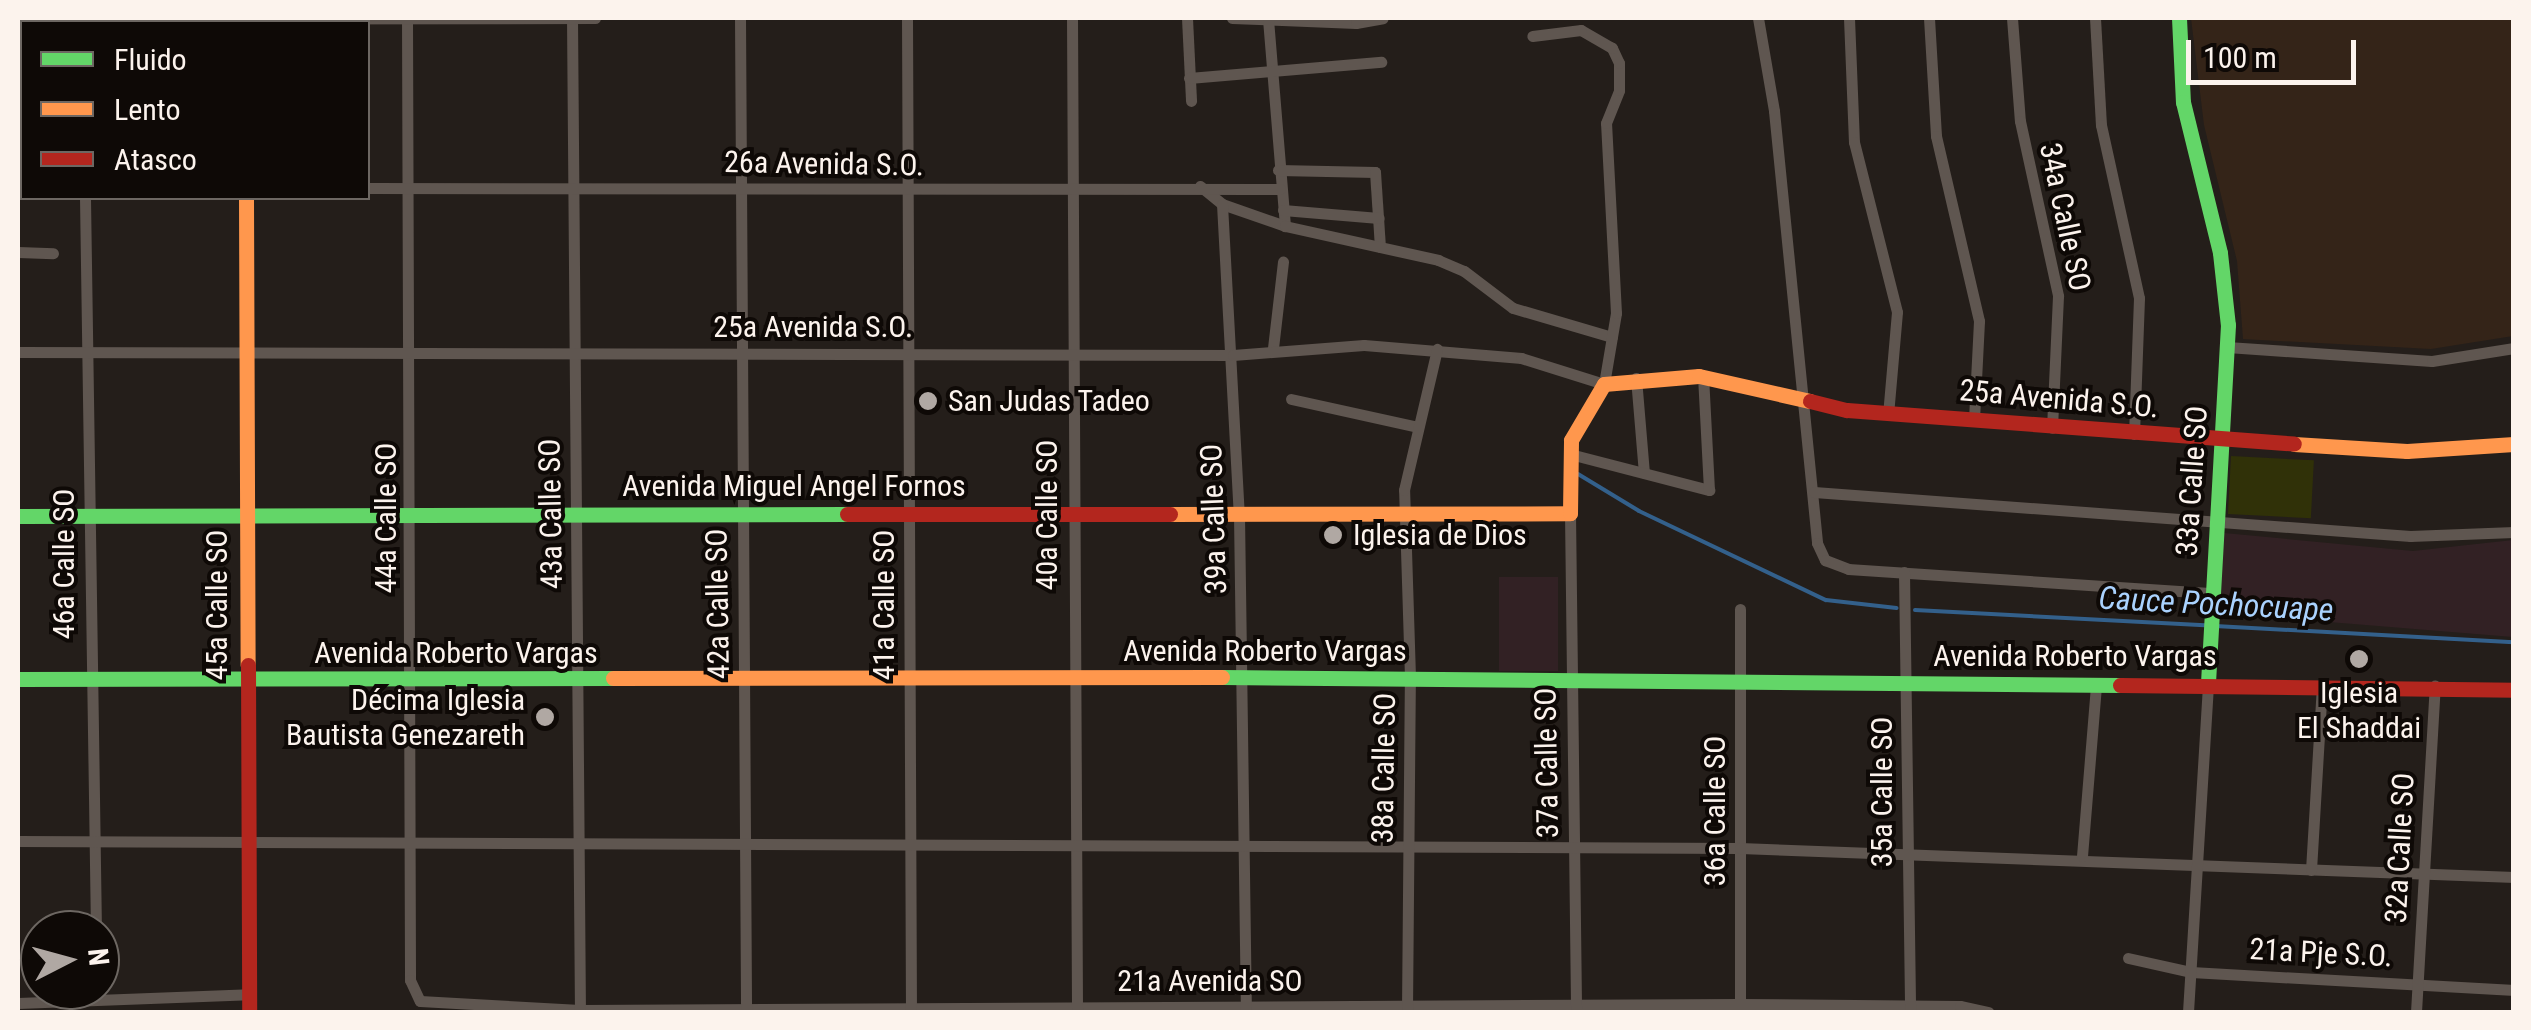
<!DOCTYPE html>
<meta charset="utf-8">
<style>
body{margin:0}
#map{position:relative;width:2531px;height:1030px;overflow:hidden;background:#241e1a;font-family:"Roboto Condensed",sans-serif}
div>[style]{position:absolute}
.built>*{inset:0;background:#342418}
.education>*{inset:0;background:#322124;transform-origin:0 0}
.green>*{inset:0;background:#303108;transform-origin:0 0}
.stream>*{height:4px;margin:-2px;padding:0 2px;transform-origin:2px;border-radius:2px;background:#33608b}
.street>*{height:11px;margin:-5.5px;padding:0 5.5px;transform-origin:5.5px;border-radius:5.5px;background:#5f5650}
.fast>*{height:15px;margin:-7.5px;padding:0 7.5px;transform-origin:7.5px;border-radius:7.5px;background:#63d668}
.slow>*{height:15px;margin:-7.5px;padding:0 7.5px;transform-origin:7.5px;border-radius:7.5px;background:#ff974d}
.jam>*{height:15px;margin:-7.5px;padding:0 7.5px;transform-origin:7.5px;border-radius:7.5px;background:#b3261e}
.dots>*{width:28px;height:28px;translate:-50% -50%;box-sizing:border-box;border:5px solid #0e0906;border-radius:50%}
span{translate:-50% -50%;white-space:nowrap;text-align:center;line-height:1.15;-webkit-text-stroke:8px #0e0906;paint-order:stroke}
.street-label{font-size:30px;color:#fcf3ed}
.poi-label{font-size:30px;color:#fcf3ed}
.left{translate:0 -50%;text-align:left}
.right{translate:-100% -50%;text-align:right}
.water-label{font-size:32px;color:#aad2fe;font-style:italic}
.frame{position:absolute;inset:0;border:20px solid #fcf3ed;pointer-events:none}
.legend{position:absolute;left:20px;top:20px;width:350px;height:180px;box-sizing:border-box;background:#0e0906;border:2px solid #6d6762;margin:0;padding:12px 18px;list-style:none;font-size:30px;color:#fcf3ed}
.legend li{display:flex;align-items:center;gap:20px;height:50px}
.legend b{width:50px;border:2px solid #6d6762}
.north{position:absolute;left:20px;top:910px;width:100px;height:100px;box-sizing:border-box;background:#0e0906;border:2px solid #6d6762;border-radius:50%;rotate:84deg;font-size:28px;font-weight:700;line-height:40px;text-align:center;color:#fcf3ed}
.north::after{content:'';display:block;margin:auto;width:35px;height:45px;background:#b0a8a3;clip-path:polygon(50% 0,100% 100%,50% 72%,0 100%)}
.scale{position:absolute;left:2186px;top:40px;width:170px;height:45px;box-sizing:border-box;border:5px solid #fcf3ed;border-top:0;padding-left:12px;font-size:30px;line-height:35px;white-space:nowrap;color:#fcf3ed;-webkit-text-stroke:8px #0e0906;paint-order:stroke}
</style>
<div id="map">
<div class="built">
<div style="clip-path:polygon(2191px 18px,2513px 18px,2513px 336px,2431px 349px,2243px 339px,2237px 261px,2204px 125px)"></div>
</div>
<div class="education">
<div style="clip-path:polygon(2224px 533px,2413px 551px,2513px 540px,2513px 637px,2218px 613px)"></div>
<div style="left:1499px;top:577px;width:59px;height:94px"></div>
</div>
<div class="green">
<div style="left:2231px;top:456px;width:83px;height:58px;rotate:3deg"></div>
</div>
<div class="stream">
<div style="left:1578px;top:474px;width:71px;rotate:31.2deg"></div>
<div style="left:1639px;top:511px;width:207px;rotate:25.5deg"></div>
<div style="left:1826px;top:600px;width:71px;rotate:6.4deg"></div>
<div style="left:1915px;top:610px;width:290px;rotate:3deg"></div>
<div style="left:2215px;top:626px;width:299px;rotate:3.1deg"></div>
</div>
<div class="street">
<div style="left:407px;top:18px;width:962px;rotate:89.82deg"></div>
<div style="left:410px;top:980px;width:23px;rotate:65deg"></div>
<div style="left:420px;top:1001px;width:160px;rotate:3.2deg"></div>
<div style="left:580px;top:1010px;width:1160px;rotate:-0.3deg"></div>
<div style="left:1740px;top:1004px;width:220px;rotate:0.5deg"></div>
<div style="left:1960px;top:1006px;width:29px;rotate:12deg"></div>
<div style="left:572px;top:18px;width:992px;rotate:89.54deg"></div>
<div style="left:740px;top:18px;width:992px;rotate:89.65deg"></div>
<div style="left:907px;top:18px;width:994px;rotate:89.77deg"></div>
<div style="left:1072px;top:18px;width:994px;rotate:89.71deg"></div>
<div style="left:1187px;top:18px;width:83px;rotate:87.2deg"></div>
<div style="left:1232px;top:18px;width:124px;rotate:2.3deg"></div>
<div style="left:1356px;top:23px;width:27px;rotate:-10deg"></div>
<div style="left:1758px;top:18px;width:94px;rotate:80.2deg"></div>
<div style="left:1774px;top:111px;width:434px;rotate:84.3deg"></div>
<div style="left:1817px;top:543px;width:19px;rotate:65deg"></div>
<div style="left:1825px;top:560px;width:25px;rotate:21deg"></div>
<div style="left:1848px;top:569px;width:366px;rotate:3.8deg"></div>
<div style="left:1849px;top:18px;width:124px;rotate:87.7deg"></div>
<div style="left:1854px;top:142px;width:175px;rotate:75.8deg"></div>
<div style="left:1897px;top:312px;width:102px;rotate:95deg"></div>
<div style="left:1929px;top:18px;width:118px;rotate:86.6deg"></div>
<div style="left:1936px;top:136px;width:190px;rotate:76.9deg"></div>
<div style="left:1979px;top:321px;width:98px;rotate:92.9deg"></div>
<div style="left:2012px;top:18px;width:103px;rotate:85.6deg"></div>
<div style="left:2020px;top:121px;width:179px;rotate:77.7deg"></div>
<div style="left:2058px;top:296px;width:132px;rotate:92.6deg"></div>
<div style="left:2095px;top:18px;width:107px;rotate:86.8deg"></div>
<div style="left:2101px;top:125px;width:177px;rotate:77.6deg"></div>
<div style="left:2139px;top:298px;width:136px;rotate:92.1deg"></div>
<div style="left:18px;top:19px;width:577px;rotate:-0.1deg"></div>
<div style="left:1268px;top:19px;width:208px;rotate:85.3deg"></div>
<div style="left:1189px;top:78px;width:193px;rotate:-4.8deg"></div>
<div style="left:1278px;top:170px;width:97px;rotate:1.2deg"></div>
<div style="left:1375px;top:172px;width:75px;rotate:86.2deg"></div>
<div style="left:18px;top:184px;width:4px;rotate:14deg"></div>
<div style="left:1200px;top:186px;width:28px;rotate:39deg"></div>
<div style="left:1222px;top:204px;width:67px;rotate:19.2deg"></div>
<div style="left:1285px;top:226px;width:157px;rotate:12.5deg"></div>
<div style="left:1438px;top:260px;width:28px;rotate:23deg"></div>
<div style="left:1464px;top:271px;width:61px;rotate:37.1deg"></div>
<div style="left:1513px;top:308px;width:103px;rotate:16.3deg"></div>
<div style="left:368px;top:188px;width:912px;rotate:0.06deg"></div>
<div style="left:85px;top:198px;width:732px;rotate:89.14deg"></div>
<div style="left:1222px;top:204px;width:311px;rotate:86.9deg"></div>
<div style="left:1239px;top:515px;width:494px;rotate:89.2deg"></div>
<div style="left:1283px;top:210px;width:96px;rotate:4.8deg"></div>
<div style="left:18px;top:252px;width:35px;rotate:2deg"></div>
<div style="left:2227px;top:347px;width:205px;rotate:3.9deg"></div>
<div style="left:2432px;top:361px;width:83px;rotate:-9deg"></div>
<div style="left:1273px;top:348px;width:87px;rotate:-83.4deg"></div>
<div style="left:18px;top:352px;width:1215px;rotate:0.14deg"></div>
<div style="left:1233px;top:355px;width:131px;rotate:-4.4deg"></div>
<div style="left:1364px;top:345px;width:158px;rotate:4.7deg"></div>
<div style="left:1521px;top:358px;width:87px;rotate:17.4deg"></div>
<div style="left:1604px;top:384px;width:72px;rotate:-80.4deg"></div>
<div style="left:1616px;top:313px;width:190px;rotate:-93deg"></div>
<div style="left:1606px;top:123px;width:35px;rotate:-68deg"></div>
<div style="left:1619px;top:90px;width:27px;rotate:-90deg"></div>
<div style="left:1619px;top:63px;width:17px;rotate:-115deg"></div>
<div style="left:1612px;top:48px;width:36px;rotate:-150deg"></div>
<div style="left:1581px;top:30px;width:49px;rotate:173deg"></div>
<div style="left:1636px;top:378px;width:95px;rotate:85.2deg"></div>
<div style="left:1291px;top:399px;width:126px;rotate:12.4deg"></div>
<div style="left:1570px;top:454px;width:144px;rotate:14.5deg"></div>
<div style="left:1709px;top:490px;width:113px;rotate:-93deg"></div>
<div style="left:1814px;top:492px;width:598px;rotate:4.22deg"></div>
<div style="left:2410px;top:536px;width:104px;rotate:-2.2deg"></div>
<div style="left:1570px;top:513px;width:496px;rotate:89.3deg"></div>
<div style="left:1904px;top:572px;width:440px;rotate:89.2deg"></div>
<div style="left:1740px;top:609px;width:403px;rotate:90deg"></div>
<div style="left:18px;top:841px;width:1722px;rotate:0.23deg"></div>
<div style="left:1740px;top:848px;width:775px;rotate:2.15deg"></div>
<div style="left:2082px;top:856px;width:171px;rotate:-85.3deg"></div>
<div style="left:2311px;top:870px;width:183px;rotate:-86.6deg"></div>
<div style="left:2128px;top:958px;width:65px;rotate:12.5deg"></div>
<div style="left:2191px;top:972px;width:324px;rotate:3.2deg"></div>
<div style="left:18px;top:1003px;width:231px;rotate:-2.2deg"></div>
<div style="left:1407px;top:1010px;width:333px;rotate:-89.5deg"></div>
<div style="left:1410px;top:677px;width:187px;rotate:-91.8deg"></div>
<div style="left:1404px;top:490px;width:145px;rotate:-76.8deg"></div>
<div style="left:2188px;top:1012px;width:330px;rotate:-86.5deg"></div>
<div style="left:2416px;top:1012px;width:327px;rotate:-86.7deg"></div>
</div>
<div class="fast">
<div style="left:2179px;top:18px;width:84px;rotate:87.3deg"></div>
<div style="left:2183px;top:102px;width:155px;rotate:76.2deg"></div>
<div style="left:2220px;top:253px;width:72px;rotate:83.7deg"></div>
<div style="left:2228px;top:325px;width:359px;rotate:93.2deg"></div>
<div style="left:18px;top:516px;width:829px;rotate:-0.14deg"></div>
<div style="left:1222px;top:677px;width:898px;rotate:0.51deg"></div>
<div style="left:18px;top:679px;width:595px;rotate:-0.1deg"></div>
</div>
<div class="slow">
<div style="left:246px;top:18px;width:4px;rotate:90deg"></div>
<div style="left:246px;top:198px;width:467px;rotate:89.8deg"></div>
<div style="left:2294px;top:444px;width:113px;rotate:3.5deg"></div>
<div style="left:2407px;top:451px;width:107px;rotate:-3.7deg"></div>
<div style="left:1170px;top:514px;width:400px;rotate:-0.1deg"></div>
<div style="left:1570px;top:513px;width:73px;rotate:-89.2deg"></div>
<div style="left:1571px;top:440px;width:65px;rotate:-59.5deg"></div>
<div style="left:1604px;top:384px;width:95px;rotate:-4.8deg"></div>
<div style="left:1699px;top:376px;width:114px;rotate:12.7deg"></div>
<div style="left:613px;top:678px;width:609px;rotate:-0.09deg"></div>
</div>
<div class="jam">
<div style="left:1810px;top:401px;width:38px;rotate:14deg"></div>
<div style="left:1847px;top:410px;width:448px;rotate:4.3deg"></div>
<div style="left:847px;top:514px;width:323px"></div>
<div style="left:248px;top:665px;width:347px;rotate:89.8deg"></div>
<div style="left:2120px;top:685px;width:394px;rotate:0.7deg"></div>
</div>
<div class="dots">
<div style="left:928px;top:401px;background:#b0a8a3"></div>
<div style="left:1333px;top:535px;background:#b0a8a3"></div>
<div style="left:2359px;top:659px;background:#b0a8a3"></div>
<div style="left:545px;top:717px;background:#b0a8a3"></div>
</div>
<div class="street-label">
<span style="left:824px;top:164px;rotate:1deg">26a Avenida S.O.</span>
<span style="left:2065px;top:217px;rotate:78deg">34a Calle SO</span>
<span style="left:813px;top:327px">25a Avenida S.O.</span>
<span style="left:2059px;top:399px;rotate:5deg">25a Avenida S.O.</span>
<span style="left:2192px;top:481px;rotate:-86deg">33a Calle SO</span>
<span style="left:794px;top:486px">Avenida Miguel Angel Fornos</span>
<span style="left:551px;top:514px;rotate:-91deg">43a Calle SO</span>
<span style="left:1047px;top:515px;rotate:-90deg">40a Calle SO</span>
<span style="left:386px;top:518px;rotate:-90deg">44a Calle SO</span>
<span style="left:1214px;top:519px;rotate:-92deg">39a Calle SO</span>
<span style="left:64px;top:564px;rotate:-90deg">46a Calle SO</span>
<span style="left:718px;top:604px;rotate:-91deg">42a Calle SO</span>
<span style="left:217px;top:605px;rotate:-90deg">45a Calle SO</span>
<span style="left:884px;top:605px;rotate:-90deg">41a Calle SO</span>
<span style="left:1265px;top:651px">Avenida Roberto Vargas</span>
<span style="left:456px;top:653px">Avenida Roberto Vargas</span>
<span style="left:2075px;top:656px">Avenida Roberto Vargas</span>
<span style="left:1547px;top:763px;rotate:-91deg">37a Calle SO</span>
<span style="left:1384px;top:768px;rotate:-89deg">38a Calle SO</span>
<span style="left:1882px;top:792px;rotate:-90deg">35a Calle SO</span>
<span style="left:1715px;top:811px;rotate:-90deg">36a Calle SO</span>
<span style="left:2400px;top:848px;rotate:-87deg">32a Calle SO</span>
<span style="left:2321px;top:953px;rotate:3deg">21a Pje S.O.</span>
<span style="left:1210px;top:981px">21a Avenida SO</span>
</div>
<div class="poi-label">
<span class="left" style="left:948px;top:401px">San Judas Tadeo</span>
<span class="left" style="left:1353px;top:535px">Iglesia de Dios</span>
<span style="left:2359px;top:710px">Iglesia<br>El Shaddai</span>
<span class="right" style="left:525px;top:717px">Décima Iglesia<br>Bautista Genezareth</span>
</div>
<div class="water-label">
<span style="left:2216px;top:604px;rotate:3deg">Cauce Pochocuape</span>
</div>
<div class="frame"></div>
<ul class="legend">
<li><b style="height:12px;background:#63d668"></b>Fluido</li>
<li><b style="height:12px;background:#ff974d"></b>Lento</li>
<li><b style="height:12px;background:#b3261e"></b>Atasco</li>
</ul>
<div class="north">N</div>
<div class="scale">100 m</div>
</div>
